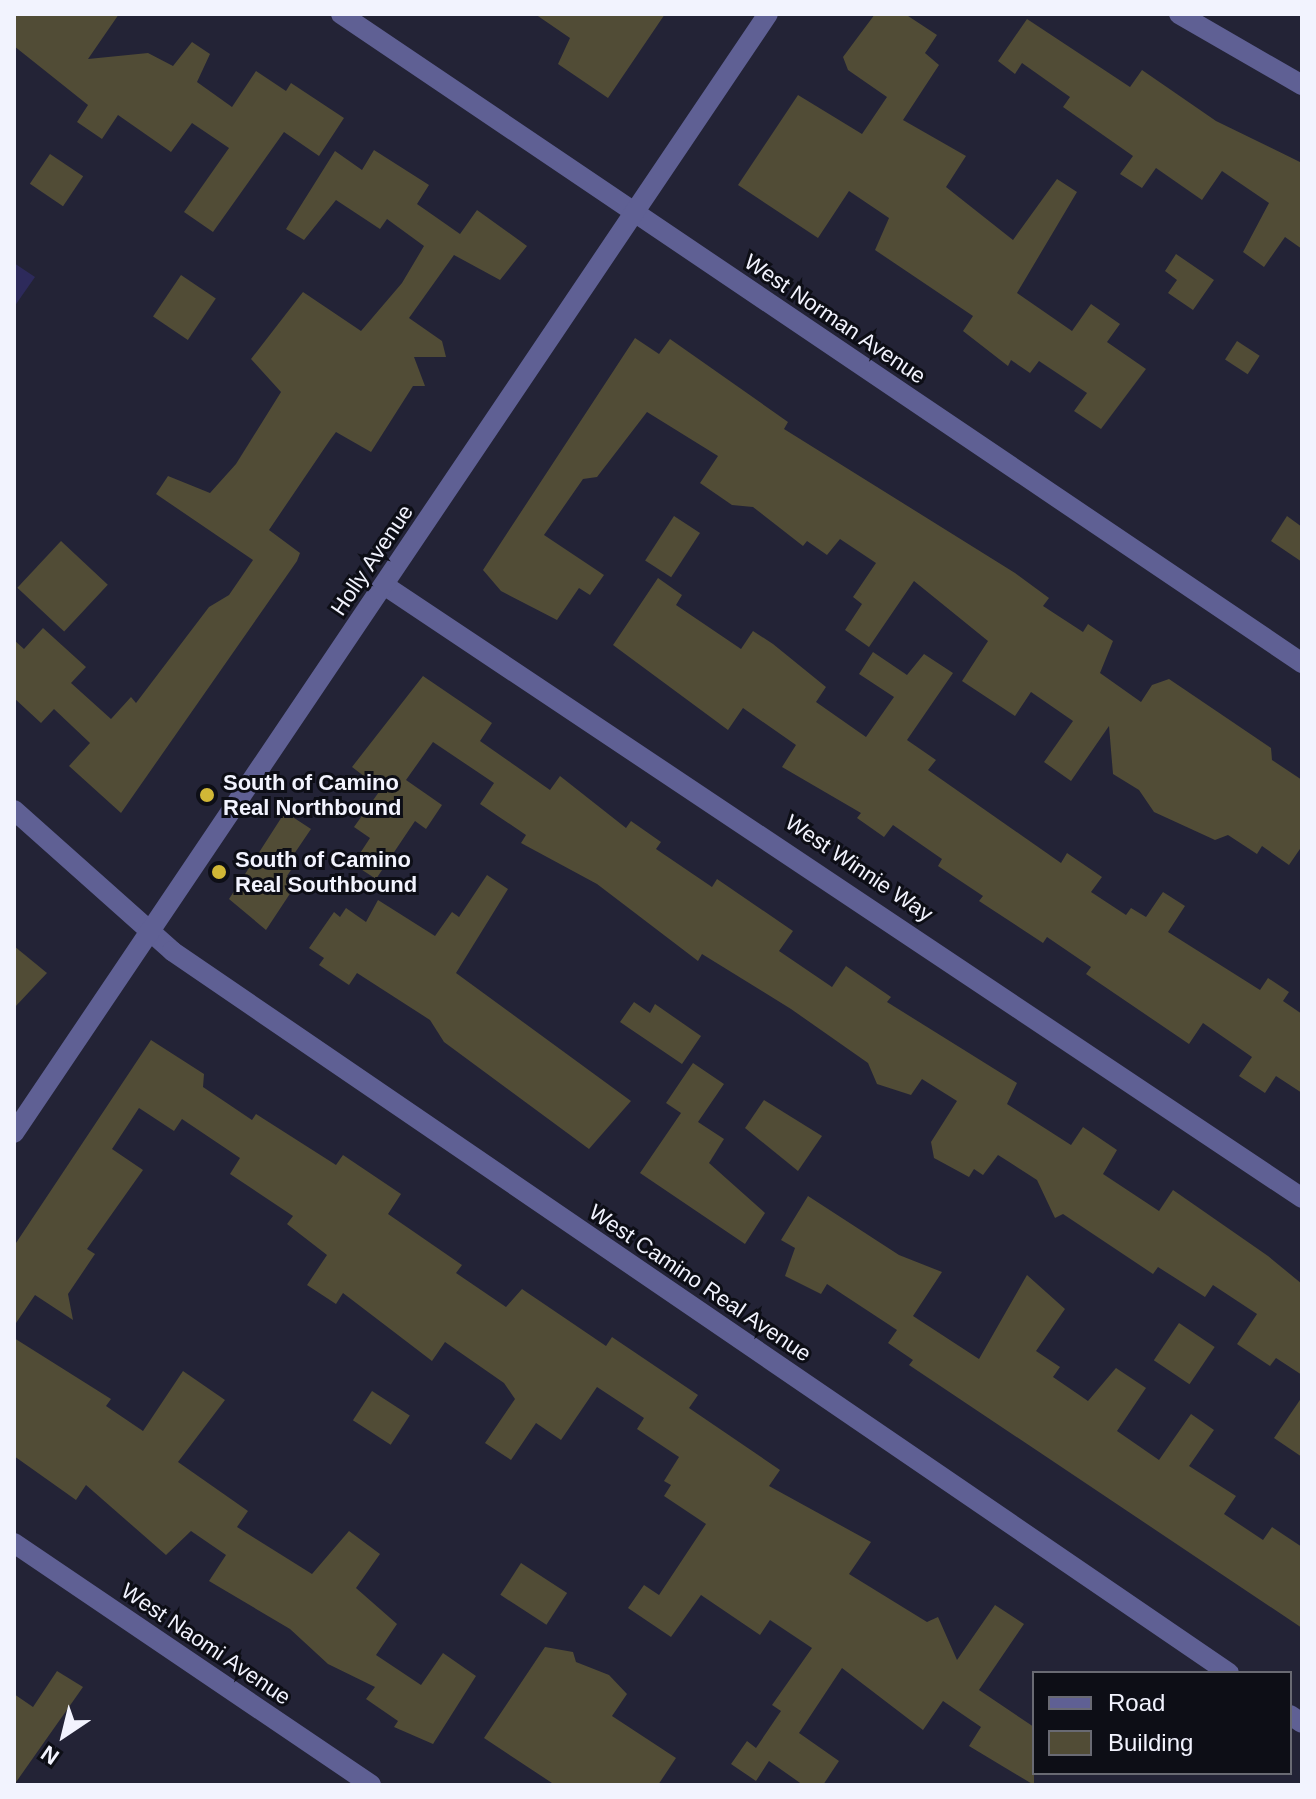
<!DOCTYPE html>
<style>
body{margin:0}
#map{position:relative;width:1316px;height:1799px;overflow:hidden;background:#232336;font-family:Helvetica,sans-serif}
div>[style]{position:absolute}
.green>*{inset:0;background:#2d2a5b}
.building>*{inset:0;background:#514c36;transform-origin:0 0}
.minor>*{height:20px;margin:-10px;padding:0 10px;transform-origin:10px;border-radius:10px;background:#5f6094}
.tertiary>*{height:20px;margin:-10px;padding:0 10px;transform-origin:10px;border-radius:10px;background:#5f6094}
.dots>*{width:22px;height:22px;translate:-50% -50%;box-sizing:border-box;border:4px solid #0d0e16;border-radius:50%}
span{translate:-50% -50%;white-space:nowrap;text-align:center;line-height:1.15;-webkit-text-stroke:6px #0d0e16;paint-order:stroke}
.street-label{font-size:22px;color:#f2f3fe}
.poi-label{font-size:22px;color:#f2f3fe;font-weight:700}
.left{translate:0 -50%;text-align:left}
.frame{position:absolute;inset:0;border:16px solid #f2f3fe;pointer-events:none}
.legend{position:absolute;left:1032px;top:1671px;width:260px;height:104px;box-sizing:border-box;background:#0d0e16;border:2px solid #696a73;margin:0;padding:10px 14px;list-style:none;font-size:24px;color:#f2f3fe}
.legend li{display:flex;align-items:center;gap:16px;height:40px}
.legend b{width:40px;border:2px solid #696a73}
.north{position:absolute;left:24px;top:1695px;width:80px;height:80px;-webkit-text-stroke:6px #0d0e16;paint-order:stroke;rotate:215deg;font-size:22px;font-weight:700;line-height:32px;text-align:center;color:#f2f3fe}
.north::after{content:'';display:block;margin:auto;width:28px;height:36px;background:#f2f3fe;clip-path:polygon(50% 0,100% 100%,50% 72%,0 100%)}
</style>
<div id="map">
<div class="green">
<div style="clip-path:polygon(14px 263px,35px 277px,14px 307px)"></div>
</div>
<div class="building">
<div style="clip-path:polygon(14px 14px,119px 14px,88px 59px,148px 53px,173px 66px,192px 42px,210px 54px,197px 82px,232px 107px,256px 71px,286px 91px,291px 83px,344px 118px,319px 156px,284px 132px,213px 232px,184px 212px,229px 148px,192px 123px,171px 152px,118px 115px,102px 139px,77px 122px,88px 105px,14px 46px)"></div>
<div style="clip-path:polygon(535px 14px,665px 14px,608px 98px,558px 64px,570px 38px)"></div>
<div style="clip-path:polygon(875px 14px,905px 14px,937px 35px,925px 53px,939px 65px,903px 120px,966px 156px,946px 187px,1013px 240px,1057px 179px,1077px 192px,1017px 293px,1072px 331px,1091px 304px,1120px 324px,1107px 342px,1146px 369px,1101px 429px,1074px 411px,1087px 393px,1039px 361px,1030px 373px,1011px 360px,1008px 366px,963px 331px,973px 316px,875px 250px,889px 218px,849px 191px,818px 238px,738px 185px,798px 95px,862px 134px,887px 97px,848px 70px,843px 57px)"></div>
<div style="clip-path:polygon(1027px 19px,1130px 87px,1142px 70px,1216px 121px,1302px 163px,1302px 249px,1285px 237px,1264px 267px,1243px 252px,1269px 203px,1222px 171px,1202px 200px,1156px 168px,1142px 188px,1120px 174px,1133px 156px,1063px 107px,1070px 97px,1022px 63px,1015px 74px,998px 61px)"></div>
<div style="clip-path:polygon(374px 150px,429px 185px,417px 204px,460px 234px,477px 210px,527px 246px,500px 280px,454px 255px,409px 318px,442px 341px,446px 357px,414px 357px,425px 386px,413px 386px,371px 452px,336px 432px,330px 440px,269px 530px,300px 553px,297px 561px,121px 813px,69px 766px,90px 743px,54px 709px,41px 723px,14px 698px,14px 640px,24px 649px,43px 628px,86px 667px,71px 683px,111px 719px,131px 697px,136px 703px,209px 607px,229px 595px,253px 560px,156px 494px,168px 476px,210px 493px,236px 464px,281px 392px,251px 359px,303px 292px,361px 331px,402px 283px,424px 246px,387px 219px,380px 229px,336px 200px,304px 240px,286px 229px,335px 151px,362px 170px)"></div>
<div style="left:50px;top:154px;width:40px;height:36px;rotate:34deg"></div>
<div style="clip-path:polygon(1176px 254px,1214px 280px,1193px 310px,1168px 293px,1177px 280px,1165px 271px)"></div>
<div style="left:181px;top:275px;width:42px;height:50px;rotate:34deg"></div>
<div style="clip-path:polygon(635px 338px,659px 354px,670px 339px,788px 422px,784px 429px,1015px 573px,1049px 598px,1043px 606px,1083px 632px,1088px 624px,1113px 641px,1100px 673px,1141px 702px,1152px 685px,1169px 679px,1271px 748px,1272px 760px,1302px 780px,1302px 846px,1289px 865px,1262px 846px,1257px 854px,1228px 835px,1215px 840px,1154px 812px,1139px 790px,1113px 774px,1109px 726px,1071px 781px,1044px 762px,1073px 721px,1031px 692px,1015px 716px,962px 681px,988px 641px,914px 581px,869px 647px,845px 630px,862px 604px,853px 597px,876px 563px,840px 539px,827px 555px,807px 541px,803px 546px,753px 507px,732px 505px,700px 483px,718px 456px,647px 412px,597px 477px,583px 479px,544px 535px,604px 575px,590px 595px,579px 588px,557px 620px,501px 591px,483px 570px)"></div>
<div style="left:1237px;top:341px;width:27px;height:22px;rotate:33deg"></div>
<div style="left:674px;top:516px;width:31px;height:53px;rotate:33deg"></div>
<div style="clip-path:polygon(1287px 516px,1302px 527px,1302px 562px,1271px 541px)"></div>
<div style="left:61px;top:541px;width:64px;height:64px;rotate:43deg"></div>
<div style="clip-path:polygon(658px 578px,682px 595px,676px 605px,741px 649px,753px 631px,773px 644px,826px 687px,816px 702px,866px 737px,894px 697px,859px 674px,873px 652px,907px 675px,924px 654px,953px 673px,907px 740px,936px 760px,928px 770px,1061px 863px,1067px 853px,1102px 877px,1091px 892px,1126px 915px,1131px 908px,1146px 917px,1163px 892px,1185px 906px,1168px 932px,1260px 990px,1268px 978px,1289px 992px,1283px 1001px,1302px 1014px,1302px 1093px,1276px 1076px,1265px 1093px,1239px 1076px,1252px 1057px,1203px 1023px,1189px 1044px,1086px 974px,1091px 967px,1047px 937px,1043px 943px,979px 901px,983px 896px,938px 866px,942px 859px,893px 825px,884px 837px,857px 818px,861px 813px,782px 767px,796px 745px,743px 708px,728px 730px,613px 645px)"></div>
<div style="clip-path:polygon(423px 676px,492px 723px,480px 741px,550px 790px,560px 776px,626px 828px,631px 821px,661px 842px,656px 849px,712px 887px,717px 879px,793px 931px,779px 951px,832px 987px,846px 966px,891px 997px,887px 1002px,1017px 1083px,1007px 1104px,1071px 1145px,1083px 1127px,1117px 1150px,1103px 1174px,1159px 1211px,1173px 1190px,1268px 1256px,1302px 1284px,1302px 1375px,1276px 1358px,1270px 1366px,1237px 1344px,1257px 1314px,1213px 1285px,1205px 1297px,1158px 1267px,1153px 1274px,1063px 1214px,1055px 1218px,1037px 1180px,1006px 1160px,998px 1155px,983px 1175px,974px 1169px,969px 1177px,934px 1158px,931px 1142px,957px 1101px,922px 1079px,911px 1095px,877px 1084px,868px 1063px,791px 1009px,702px 954px,698px 961px,597px 884px,521px 843px,526px 835px,480px 804px,494px 783px,433px 742px,406px 780px,442px 805px,426px 829px,415px 821px,376px 879px,353px 864px,370px 838px,354px 827px,381px 789px,352px 767px)"></div>
<div style="clip-path:polygon(285px 812px,311px 829px,290px 860px,295px 864px,287px 876px,297px 883px,266px 930px,229px 899px)"></div>
<div style="clip-path:polygon(487px 875px,508px 889px,456px 973px,631px 1101px,589px 1149px,444px 1042px,430px 1020px,357px 973px,349px 985px,319px 965px,324px 958px,309px 948px,334px 912px,340px 917px,346px 908px,366px 922px,378px 900px,435px 936px,452px 912px,459px 917px)"></div>
<div style="clip-path:polygon(14px 946px,47px 973px,14px 1008px)"></div>
<div style="clip-path:polygon(634px 1002px,650px 1013px,655px 1004px,701px 1036px,682px 1064px,620px 1022px)"></div>
<div style="clip-path:polygon(151px 1040px,204px 1074px,203px 1087px,252px 1120px,256px 1114px,336px 1165px,343px 1155px,401px 1194px,388px 1214px,462px 1265px,456px 1273px,506px 1307px,522px 1289px,606px 1346px,612px 1337px,698px 1395px,689px 1408px,780px 1470px,769px 1486px,871px 1542px,849px 1574px,927px 1622px,938px 1617px,957px 1660px,995px 1605px,1024px 1624px,979px 1690px,1034px 1727px,1034px 1785px,969px 1746px,981px 1727px,943px 1701px,923px 1730px,842px 1668px,799px 1733px,839px 1761px,823px 1785px,803px 1785px,769px 1761px,756px 1781px,731px 1764px,747px 1741px,756px 1748px,781px 1711px,772px 1705px,812px 1648px,770px 1620px,760px 1635px,701px 1595px,671px 1637px,628px 1608px,644px 1585px,659px 1595px,706px 1524px,664px 1496px,671px 1485px,664px 1481px,679px 1457px,637px 1429px,644px 1418px,597px 1387px,561px 1440px,536px 1423px,511px 1460px,485px 1443px,515px 1399px,504px 1383px,445px 1342px,432px 1361px,343px 1293px,336px 1304px,307px 1285px,327px 1255px,287px 1224px,293px 1216px,230px 1174px,240px 1158px,182px 1119px,174px 1131px,139px 1108px,112px 1149px,143px 1170px,87px 1249px,95px 1254px,68px 1294px,73px 1320px,35px 1295px,14px 1326px,14px 1246px)"></div>
<div style="clip-path:polygon(693px 1063px,724px 1084px,698px 1122px,724px 1139px,709px 1163px,765px 1213px,745px 1244px,640px 1173px,681px 1113px,666px 1103px)"></div>
<div style="clip-path:polygon(764px 1100px,822px 1136px,798px 1171px,745px 1128px)"></div>
<div style="clip-path:polygon(808px 1196px,899px 1255px,942px 1272px,913px 1316px,979px 1359px,1027px 1275px,1065px 1309px,1036px 1351px,1060px 1367px,1053px 1377px,1088px 1401px,1116px 1368px,1146px 1388px,1117px 1431px,1159px 1460px,1191px 1414px,1214px 1430px,1189px 1466px,1236px 1496px,1224px 1514px,1263px 1540px,1272px 1527px,1302px 1547px,1302px 1628px,909px 1365px,913px 1360px,888px 1343px,897px 1330px,827px 1284px,821px 1294px,785px 1276px,795px 1248px,781px 1240px)"></div>
<div style="left:1179px;top:1323px;width:43px;height:45px;rotate:34deg"></div>
<div style="clip-path:polygon(14px 1338px,111px 1399px,106px 1406px,143px 1431px,183px 1371px,225px 1400px,178px 1462px,248px 1511px,237px 1527px,312px 1574px,349px 1531px,380px 1554px,356px 1588px,397px 1624px,376px 1655px,421px 1685px,443px 1653px,476px 1676px,433px 1744px,394px 1727px,398px 1721px,366px 1699px,375px 1687px,328px 1664px,290px 1629px,209px 1581px,226px 1555px,191px 1531px,166px 1555px,86px 1485px,76px 1500px,14px 1456px)"></div>
<div style="left:372px;top:1391px;width:45px;height:35px;rotate:33deg"></div>
<div style="clip-path:polygon(1302px 1397px,1302px 1457px,1274px 1438px)"></div>
<div style="left:521px;top:1563px;width:55px;height:38px;rotate:33deg"></div>
<div style="clip-path:polygon(545px 1647px,573px 1652px,576px 1662px,609px 1675px,627px 1694px,612px 1716px,676px 1758px,658px 1785px,555px 1785px,484px 1738px)"></div>
<div style="clip-path:polygon(57px 1671px,83px 1687px,14px 1785px,14px 1694px,33px 1707px)"></div>
</div>
<div class="minor">
<div style="left:341px;top:14px;width:1160px;rotate:34.03deg"></div>
<div style="left:1179px;top:14px;width:142px;rotate:30deg"></div>
<div style="left:384px;top:585px;width:1104px;rotate:33.73deg"></div>
<div style="left:14px;top:1543px;width:431px;rotate:34.1deg"></div>
</div>
<div class="tertiary">
<div style="left:14px;top:810px;width:212px;rotate:41.7deg"></div>
<div style="left:172px;top:951px;width:1280px;rotate:34.34deg"></div>
<div style="left:14px;top:1133px;width:1349px;rotate:-56.03deg"></div>
<div style="left:1290px;top:1715px;width:14px;rotate:34deg"></div>
</div>
<div class="dots">
<div style="left:207px;top:795px;background:#d1b736"></div>
<div style="left:219px;top:872px;background:#d1b736"></div>
</div>
<div class="street-label">
<span style="left:835px;top:319px;rotate:34deg">West Norman Avenue</span>
<span style="left:372px;top:560px;rotate:-56deg">Holly Avenue</span>
<span style="left:859px;top:868px;rotate:34deg">West Winnie Way</span>
<span style="left:700px;top:1283px;rotate:34deg">West Camino Real Avenue</span>
<span style="left:206px;top:1644px;rotate:34deg">West Naomi Avenue</span>
</div>
<div class="poi-label">
<span class="left" style="left:223px;top:795px">South of Camino<br>Real Northbound</span>
<span class="left" style="left:235px;top:872px">South of Camino<br>Real Southbound</span>
</div>
<div class="frame"></div>
<ul class="legend">
<li><b style="height:10px;background:#5f6094"></b>Road</li>
<li><b style="height:22px;background:#514c36"></b>Building</li>
</ul>
<div class="north">N</div>
</div>
